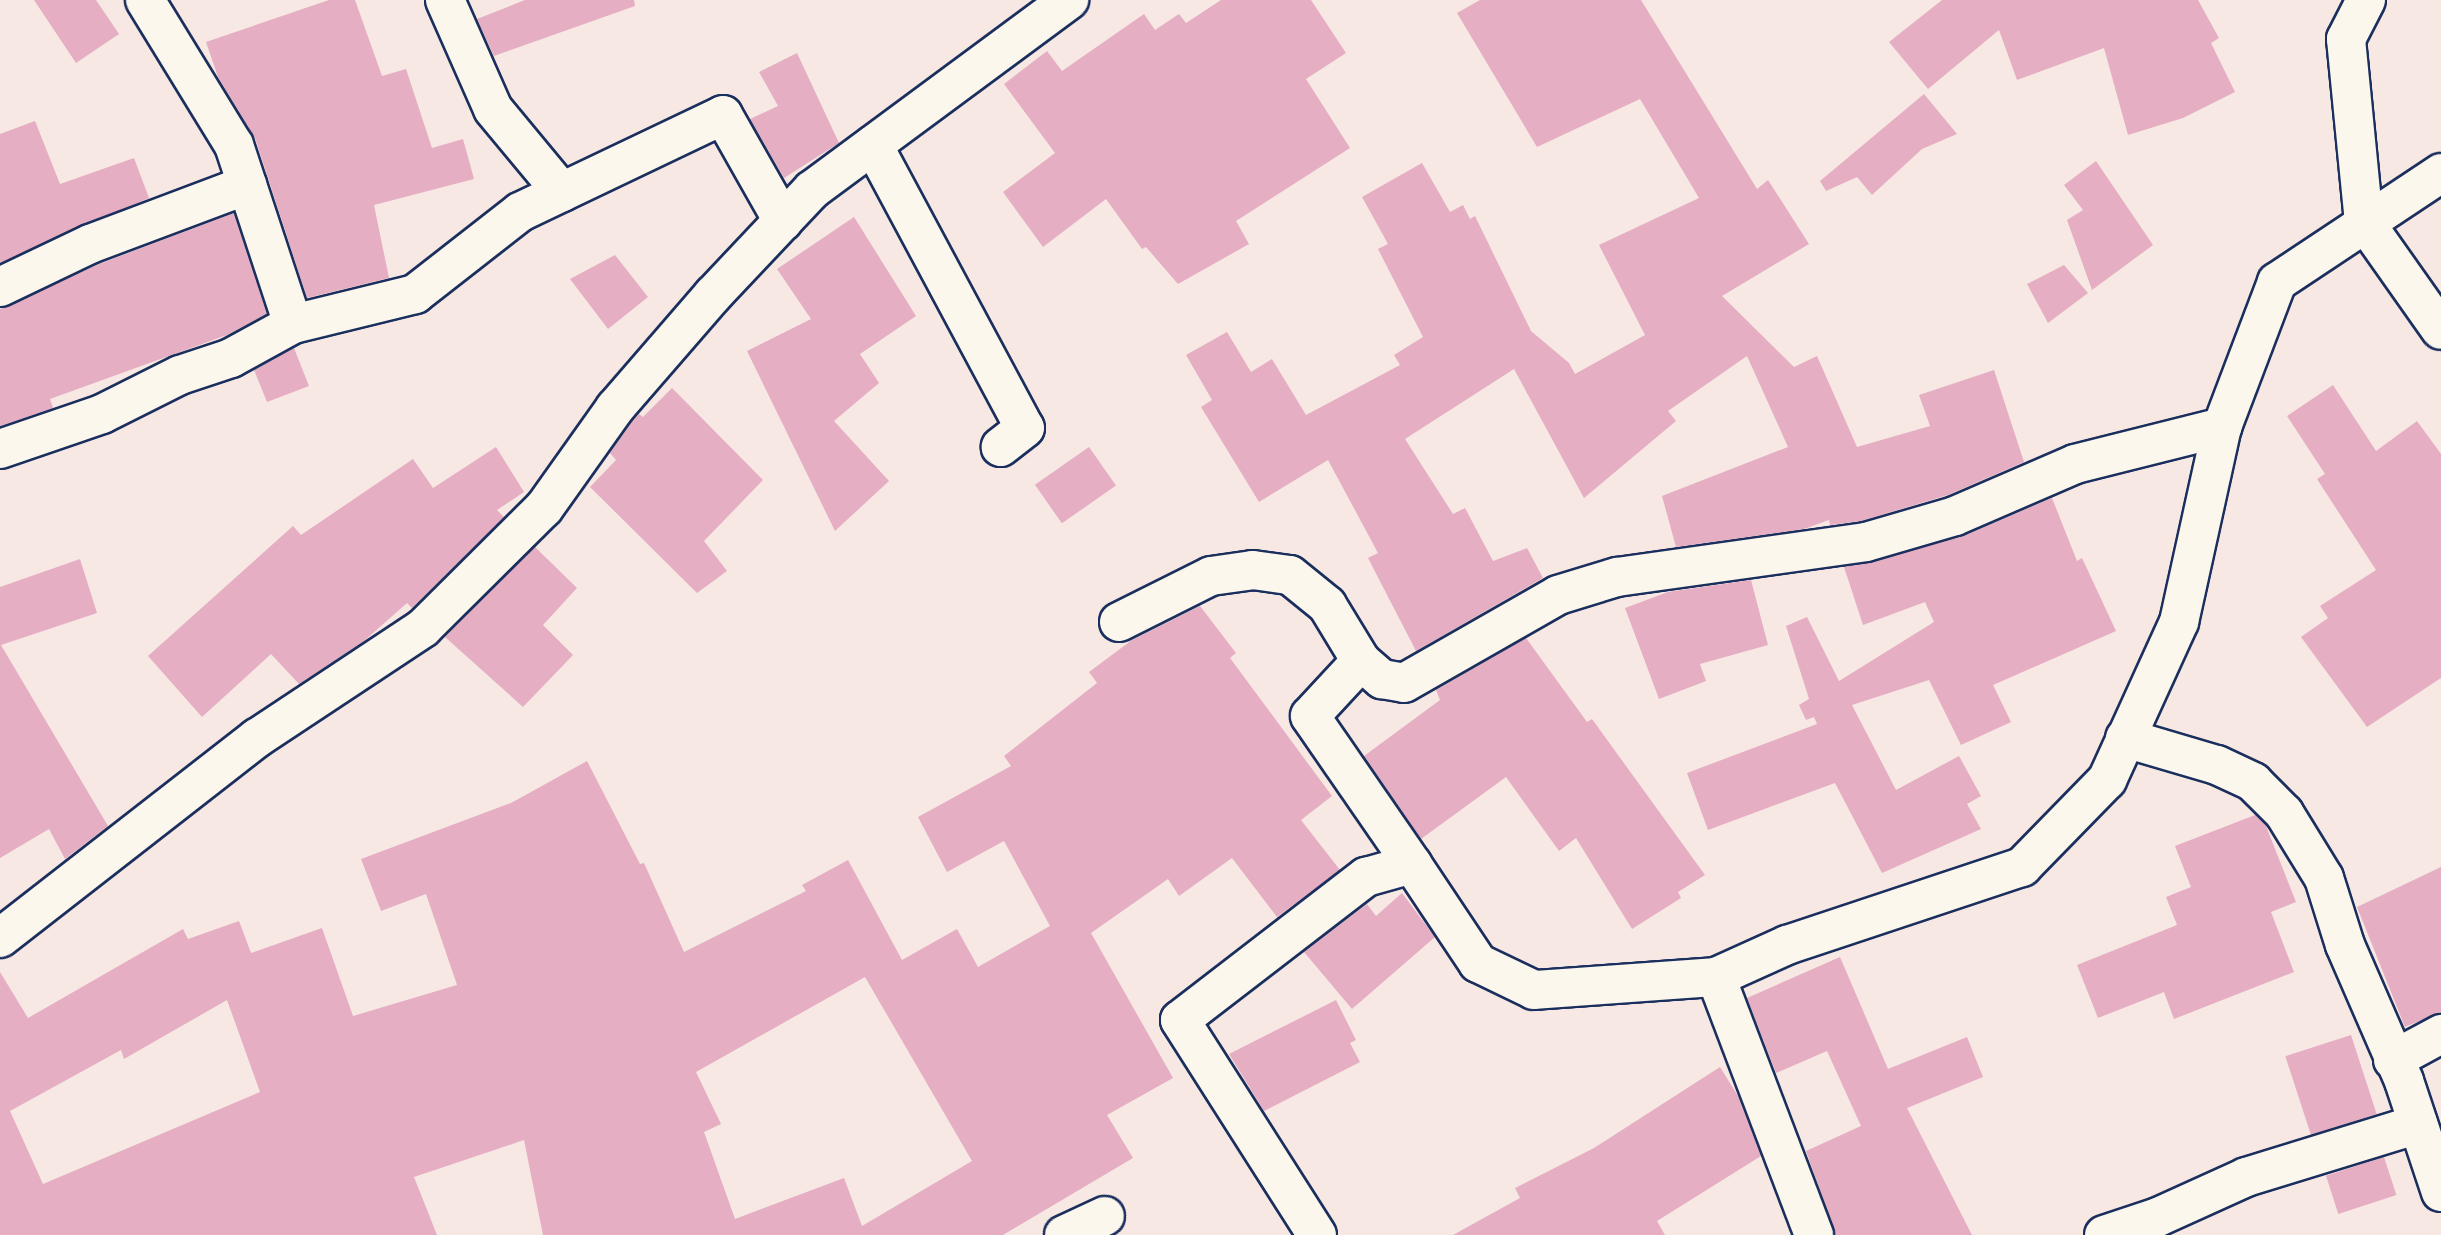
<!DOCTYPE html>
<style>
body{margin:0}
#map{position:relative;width:2441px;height:1235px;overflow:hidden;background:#f7e8e4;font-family:"Playpen Sans",sans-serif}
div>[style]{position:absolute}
.building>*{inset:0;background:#e5aec3;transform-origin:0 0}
.roads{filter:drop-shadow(2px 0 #1b2f5e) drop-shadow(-2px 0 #1b2f5e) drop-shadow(0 2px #1b2f5e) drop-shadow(0 -2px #1b2f5e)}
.street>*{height:38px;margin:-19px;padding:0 19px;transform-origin:19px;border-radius:19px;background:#fbf7ec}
span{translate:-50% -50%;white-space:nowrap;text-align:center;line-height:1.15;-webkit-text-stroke:7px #fbf7ec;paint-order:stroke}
</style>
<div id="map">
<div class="building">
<div style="clip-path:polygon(34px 0,96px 0,119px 34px,76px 63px)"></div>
<div style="clip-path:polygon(329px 0,355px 0,382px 76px,406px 69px,432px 148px,463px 139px,474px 179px,374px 205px,389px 278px,307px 298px,255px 138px,218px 77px,206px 42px)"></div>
<div style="clip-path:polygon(525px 0,634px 0,635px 6px,494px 56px,477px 19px)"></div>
<div style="clip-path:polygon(1221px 0,1311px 0,1346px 53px,1306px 79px,1350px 148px,1236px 221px,1249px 244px,1178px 284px,1146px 247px,1142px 249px,1106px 199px,1043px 247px,1003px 192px,1055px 153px,1004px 84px,1047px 51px,1062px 71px,1144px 14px,1155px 30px,1179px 14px,1186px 23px)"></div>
<div style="clip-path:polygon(1480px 0,1641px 0,1757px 189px,1768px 180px,1809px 244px,1722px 296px,1794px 367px,1817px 356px,1857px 447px,1930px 426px,1919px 395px,1994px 370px,2024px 462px,1948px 495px,1861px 521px,1830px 525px,1829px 520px,1804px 529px,1676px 547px,1662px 496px,1788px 447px,1747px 356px,1668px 411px,1676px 421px,1584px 498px,1514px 369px,1405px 439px,1453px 514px,1465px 508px,1493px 561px,1527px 548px,1543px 578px,1416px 651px,1368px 558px,1378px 553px,1328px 460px,1259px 502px,1201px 407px,1212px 400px,1186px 355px,1227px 332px,1251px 372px,1272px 359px,1306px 415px,1400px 365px,1394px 355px,1423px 337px,1378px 249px,1388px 244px,1362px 197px,1422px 163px,1450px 212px,1463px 205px,1470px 219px,1475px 216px,1531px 331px,1569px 363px,1575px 374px,1645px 335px,1599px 245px,1699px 198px,1640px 99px,1537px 147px,1457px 13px)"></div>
<div style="clip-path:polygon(1942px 0,2198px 0,2219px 38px,2211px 43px,2235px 92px,2183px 118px,2128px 135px,2104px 48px,2017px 80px,1999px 30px,1928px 89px,1889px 42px)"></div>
<div style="clip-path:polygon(797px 53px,839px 143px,784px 178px,750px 119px,778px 106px,759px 72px)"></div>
<div style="clip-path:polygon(1924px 94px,1957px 134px,1922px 149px,1872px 195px,1857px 177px,1826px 191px,1820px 181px)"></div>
<div style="clip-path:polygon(35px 121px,60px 184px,134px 158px,149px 198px,0 263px,0 134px)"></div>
<div style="clip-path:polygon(2096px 161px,2153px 245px,2092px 290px,2067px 220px,2083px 210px,2064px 185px)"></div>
<div style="clip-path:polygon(234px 213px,267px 314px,227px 335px,50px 399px,53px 408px,0 426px,0 309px,99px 264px)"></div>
<div style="clip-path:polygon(854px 217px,916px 316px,860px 354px,879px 383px,834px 421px,889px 481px,835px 531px,747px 351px,811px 319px,777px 269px)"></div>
<div style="clip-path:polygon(615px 255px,648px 297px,608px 329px,570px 279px)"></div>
<div style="clip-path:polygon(2064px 265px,2088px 293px,2048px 323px,2027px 284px)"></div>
<div style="clip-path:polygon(294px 348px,309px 386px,267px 402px,254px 370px)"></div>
<div style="clip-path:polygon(2333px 385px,2376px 451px,2417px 421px,2441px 454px,2441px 678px,2367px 727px,2301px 637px,2328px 618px,2320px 606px,2376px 570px,2317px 479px,2325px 474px,2287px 416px)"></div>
<div style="clip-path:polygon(672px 388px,763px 480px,704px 541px,727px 571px,697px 593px,590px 487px,616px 460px,610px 453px,632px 422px,639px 414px,643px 417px)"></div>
<div style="clip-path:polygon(496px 447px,524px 492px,497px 510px,504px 517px,412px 608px,407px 603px,364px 641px,299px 684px,271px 654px,202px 717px,148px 656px,293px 526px,301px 535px,413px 459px,433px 488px)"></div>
<div style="left:1089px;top:447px;width:47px;height:66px;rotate:55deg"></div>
<div style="clip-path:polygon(2052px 498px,2077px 561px,2082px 558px,2116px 631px,1993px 685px,2011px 722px,1961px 745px,1929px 680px,1852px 705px,1896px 790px,1959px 756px,1981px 796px,1967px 804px,1981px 829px,1882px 873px,1835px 783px,1708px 830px,1687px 773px,1817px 724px,1814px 717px,1806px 720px,1799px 705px,1809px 699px,1786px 626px,1807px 617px,1839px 681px,1934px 622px,1925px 602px,1863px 625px,1844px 567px,1961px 537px)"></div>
<div style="clip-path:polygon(535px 547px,577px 588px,543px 625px,573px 655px,523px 707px,445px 637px)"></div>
<div style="clip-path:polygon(80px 559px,97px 613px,1px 645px,108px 826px,65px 859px,49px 829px,0 858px,0 587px)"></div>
<div style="clip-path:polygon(1751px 580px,1768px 645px,1700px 664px,1706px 681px,1659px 699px,1625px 608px,1668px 592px)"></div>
<div style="clip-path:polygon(evenodd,1200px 606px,1236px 653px,1230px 658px,1332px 796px,1301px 820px,1340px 870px,1277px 917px,1232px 858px,1179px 896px,1168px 879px,1091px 933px,1173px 1078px,1107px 1115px,1133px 1158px,1003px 1235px,543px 1235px,524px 1140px,414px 1177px,437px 1235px,0 1235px,0 972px,28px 1018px,183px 929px,188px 939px,239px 921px,251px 953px,322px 928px,353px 1016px,457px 985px,426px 894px,381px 911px,361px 859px,511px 803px,587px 761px,640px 864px,644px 863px,684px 952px,806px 891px,802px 885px,848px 860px,902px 960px,957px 929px,978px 967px,1050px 926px,1004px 841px,947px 872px,918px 817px,1011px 766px,1004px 756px,1097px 683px,1089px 672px,1132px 640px,1200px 606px,865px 977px,972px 1161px,862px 1226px,844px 1178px,735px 1219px,704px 1132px,721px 1124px,696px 1072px,865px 977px,1200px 606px,227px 1000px,260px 1092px,43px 1184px,10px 1111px,121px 1050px,124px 1059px,227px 1000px)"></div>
<div style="clip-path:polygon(1526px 638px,1587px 722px,1592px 719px,1705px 875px,1678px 892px,1681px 898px,1632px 929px,1576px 838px,1559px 851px,1506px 777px,1421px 839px,1364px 756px,1440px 700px,1436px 690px)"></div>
<div style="clip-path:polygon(2255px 815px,2266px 826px,2296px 902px,2271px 912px,2294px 972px,2174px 1019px,2164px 992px,2098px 1018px,2077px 965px,2177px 925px,2166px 897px,2191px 887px,2175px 846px)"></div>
<div style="clip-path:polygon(2441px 867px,2441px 1012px,2405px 1027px,2357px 907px)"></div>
<div style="clip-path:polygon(1402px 893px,1435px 937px,1352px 1009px,1304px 952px,1367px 904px,1376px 916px)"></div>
<div style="clip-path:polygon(1840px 957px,1888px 1069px,1967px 1037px,1983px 1077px,1907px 1108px,1972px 1235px,1836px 1235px,1806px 1151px,1861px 1126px,1827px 1051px,1776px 1073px,1747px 998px)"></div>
<div style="clip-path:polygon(1336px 1000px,1356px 1040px,1350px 1043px,1360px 1062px,1264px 1111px,1229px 1054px)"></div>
<div style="left:2351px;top:1035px;width:83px;height:69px;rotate:72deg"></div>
<div style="clip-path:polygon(1720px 1067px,1738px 1096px,1761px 1156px,1657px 1221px,1665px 1235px,1453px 1235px,1520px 1198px,1515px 1188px,1594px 1148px)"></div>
<div style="left:2384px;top:1157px;width:40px;height:61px;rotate:72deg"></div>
</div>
<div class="roads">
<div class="street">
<div style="left:145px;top:0;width:170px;rotate:58.5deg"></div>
<div style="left:234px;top:145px;width:188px;rotate:71.8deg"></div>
<div style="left:445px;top:0;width:119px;rotate:66.2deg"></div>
<div style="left:493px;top:109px;width:108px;rotate:50.3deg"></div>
<div style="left:2366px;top:0;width:44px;rotate:117.1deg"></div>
<div style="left:2346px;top:39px;width:183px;rotate:84.4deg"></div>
<div style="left:2364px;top:221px;width:133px;rotate:54.8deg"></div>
<div style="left:873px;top:145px;width:321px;rotate:61.8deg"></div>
<div style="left:1025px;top:428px;width:31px;rotate:142deg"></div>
<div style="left:0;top:287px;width:100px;rotate:-25.5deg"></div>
<div style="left:90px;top:244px;width:168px;rotate:-20.6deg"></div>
<div style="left:0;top:449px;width:108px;rotate:-18.9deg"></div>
<div style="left:102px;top:414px;width:87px;rotate:-26.6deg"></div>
<div style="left:180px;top:375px;width:54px;rotate:-18.4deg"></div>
<div style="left:231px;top:358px;width:71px;rotate:-28.7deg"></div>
<div style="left:293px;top:324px;width:126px;rotate:-13.8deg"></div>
<div style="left:415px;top:294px;width:133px;rotate:-38deg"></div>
<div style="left:520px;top:212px;width:225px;rotate:-25.5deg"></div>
<div style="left:723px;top:115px;width:122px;rotate:60.5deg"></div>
<div style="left:1119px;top:622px;width:103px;rotate:-26.6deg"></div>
<div style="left:1211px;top:576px;width:42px;rotate:-8.1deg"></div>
<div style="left:1253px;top:570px;width:37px;rotate:8deg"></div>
<div style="left:1290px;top:575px;width:48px;rotate:39deg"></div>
<div style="left:1327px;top:605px;width:66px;rotate:58.7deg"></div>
<div style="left:1361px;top:661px;width:28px;rotate:41deg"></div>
<div style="left:1382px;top:679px;width:22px;rotate:10deg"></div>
<div style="left:1404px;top:683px;width:177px;rotate:-29.7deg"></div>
<div style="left:1558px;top:595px;width:62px;rotate:-17deg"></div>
<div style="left:1617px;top:577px;width:251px;rotate:-8deg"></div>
<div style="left:1866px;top:542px;width:93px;rotate:-16.3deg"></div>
<div style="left:1955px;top:516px;width:131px;rotate:-23.4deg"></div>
<div style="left:2075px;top:464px;width:152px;rotate:-14.1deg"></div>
<div style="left:1361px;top:661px;width:75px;rotate:132.8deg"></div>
<div style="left:1310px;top:716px;width:180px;rotate:55.4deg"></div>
<div style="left:2125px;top:738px;width:96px;rotate:16.4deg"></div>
<div style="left:2217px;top:765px;width:40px;rotate:25deg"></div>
<div style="left:2253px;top:782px;width:44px;rotate:45deg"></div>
<div style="left:2284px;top:813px;width:76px;rotate:58.4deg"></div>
<div style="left:2324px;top:878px;width:70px;rotate:72.6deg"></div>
<div style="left:2345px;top:945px;width:148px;rotate:66.5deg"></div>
<div style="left:2404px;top:1081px;width:117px;rotate:71.6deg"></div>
<div style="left:0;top:938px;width:326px;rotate:-37.9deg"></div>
<div style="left:257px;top:738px;width:199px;rotate:-33.5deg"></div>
<div style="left:423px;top:628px;width:170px;rotate:-44.8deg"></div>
<div style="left:544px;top:508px;width:123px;rotate:-54.6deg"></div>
<div style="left:615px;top:408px;width:150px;rotate:-49.1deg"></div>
<div style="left:713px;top:295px;width:144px;rotate:-46.7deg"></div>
<div style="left:812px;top:190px;width:320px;rotate:-36.5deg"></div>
<div style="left:1716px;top:977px;width:78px;rotate:-24.3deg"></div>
<div style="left:1787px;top:945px;width:248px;rotate:-18.4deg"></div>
<div style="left:2022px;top:867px;width:122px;rotate:-45.7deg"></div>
<div style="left:2107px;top:780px;width:174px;rotate:-65.5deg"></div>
<div style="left:2179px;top:622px;width:200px;rotate:-77.6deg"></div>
<div style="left:2222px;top:427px;width:155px;rotate:-69.2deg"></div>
<div style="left:2277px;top:282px;width:197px;rotate:-33.6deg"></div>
<div style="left:2393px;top:1060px;width:55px;rotate:-28.4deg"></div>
<div style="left:1064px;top:1235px;width:45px;rotate:-24.9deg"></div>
<div style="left:1317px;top:1235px;width:255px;rotate:-122.5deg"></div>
<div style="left:1180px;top:1020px;width:235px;rotate:-37.6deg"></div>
<div style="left:1366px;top:877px;width:48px;rotate:-15.8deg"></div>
<div style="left:1412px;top:864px;width:119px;rotate:56.3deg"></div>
<div style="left:1478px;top:963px;width:62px;rotate:25.7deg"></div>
<div style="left:1534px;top:990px;width:182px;rotate:-4.1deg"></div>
<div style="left:1716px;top:977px;width:276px;rotate:69.2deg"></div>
<div style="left:2104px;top:1235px;width:57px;rotate:-18.4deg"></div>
<div style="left:2158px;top:1217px;width:97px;rotate:-24.4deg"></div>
<div style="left:2246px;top:1177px;width:180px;rotate:-17.1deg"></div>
</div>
</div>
</div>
